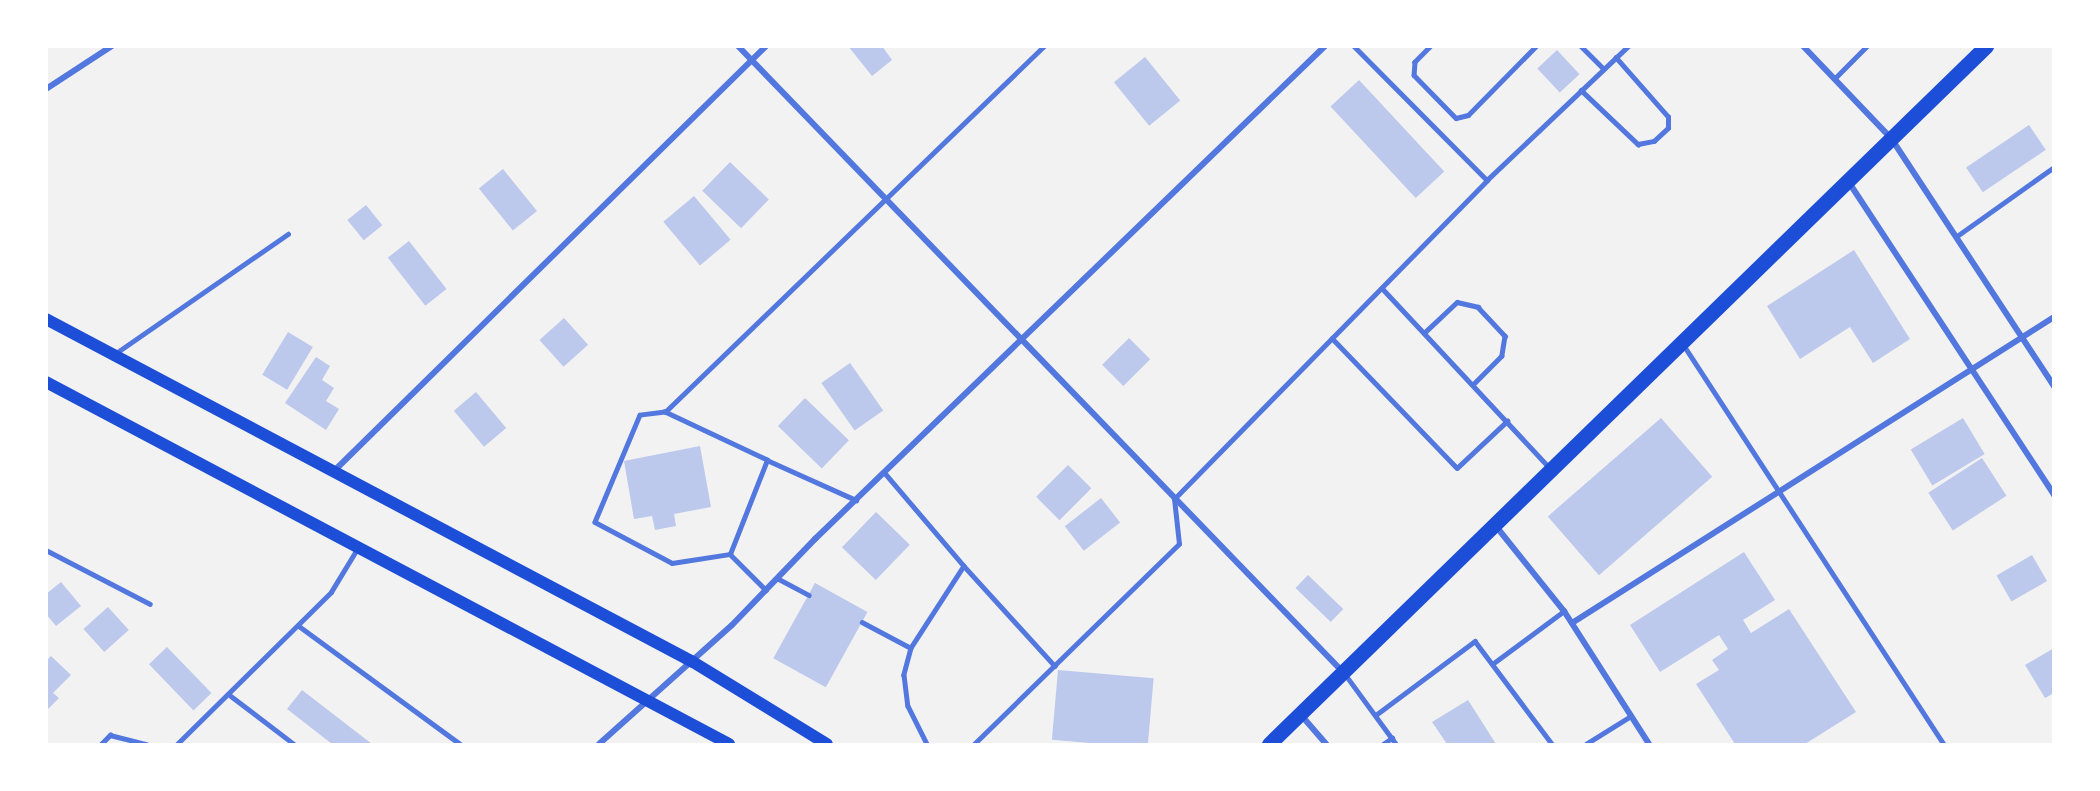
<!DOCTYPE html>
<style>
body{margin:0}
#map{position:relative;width:2100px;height:791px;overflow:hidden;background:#f2f2f2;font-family:"Roboto Serif",serif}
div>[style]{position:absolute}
.building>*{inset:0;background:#bdc9ec;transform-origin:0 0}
.service>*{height:4.5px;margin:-2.25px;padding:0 2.25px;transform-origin:2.25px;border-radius:2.25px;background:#5277de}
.minor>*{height:6px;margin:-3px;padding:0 3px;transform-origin:3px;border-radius:3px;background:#5277de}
.secondary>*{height:12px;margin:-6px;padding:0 6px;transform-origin:6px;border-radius:6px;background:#1d4ed8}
.primary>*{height:15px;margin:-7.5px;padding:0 7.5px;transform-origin:7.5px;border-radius:7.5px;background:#1d4ed8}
span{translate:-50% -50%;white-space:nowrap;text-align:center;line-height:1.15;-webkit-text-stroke:6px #fff;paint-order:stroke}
.frame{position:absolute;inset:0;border:48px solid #fff;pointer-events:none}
</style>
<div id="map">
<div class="building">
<div style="clip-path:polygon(848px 46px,882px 46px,892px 60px,872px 76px)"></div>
<div style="left:1557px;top:50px;width:33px;height:27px;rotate:47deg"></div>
<div style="left:1145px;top:57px;width:56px;height:40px;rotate:51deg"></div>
<div style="left:1359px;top:80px;width:125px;height:39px;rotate:47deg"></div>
<div style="left:2029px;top:125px;width:30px;height:76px;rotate:56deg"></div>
<div style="left:730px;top:162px;width:54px;height:40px;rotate:44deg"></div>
<div style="left:503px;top:169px;width:54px;height:31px;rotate:51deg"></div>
<div style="left:694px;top:196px;width:57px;height:40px;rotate:50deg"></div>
<div style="left:366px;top:205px;width:26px;height:24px;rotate:51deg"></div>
<div style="left:409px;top:241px;width:61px;height:27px;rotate:52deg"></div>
<div style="clip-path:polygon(1854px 250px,1910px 339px,1873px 363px,1850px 327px,1800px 359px,1767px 306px)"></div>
<div style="left:564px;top:318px;width:36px;height:33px;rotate:48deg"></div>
<div style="left:288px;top:332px;width:29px;height:50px;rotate:31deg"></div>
<div style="left:1129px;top:338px;width:30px;height:38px;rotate:45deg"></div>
<div style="clip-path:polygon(316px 357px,330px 366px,322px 380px,334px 388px,326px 401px,339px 409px,326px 430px,285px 403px)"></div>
<div style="left:850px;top:363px;width:58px;height:35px;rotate:55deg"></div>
<div style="left:476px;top:392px;width:47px;height:29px;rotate:50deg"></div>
<div style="left:805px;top:398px;width:61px;height:39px;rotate:44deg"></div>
<div style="left:1661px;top:418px;width:78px;height:150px;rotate:49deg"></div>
<div style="left:1963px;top:418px;width:42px;height:61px;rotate:59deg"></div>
<div style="clip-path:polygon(700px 446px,711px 507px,674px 514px,676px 526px,655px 530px,652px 516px,634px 519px,624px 461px)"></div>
<div style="left:1982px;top:458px;width:45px;height:64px;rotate:57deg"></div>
<div style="left:1068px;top:465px;width:33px;height:45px;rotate:45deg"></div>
<div style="left:1101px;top:498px;width:31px;height:46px;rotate:52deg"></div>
<div style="left:876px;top:512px;width:47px;height:49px;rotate:44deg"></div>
<div style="clip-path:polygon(1744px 552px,1775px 600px,1743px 620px,1751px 633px,1789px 609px,1856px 712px,1805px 744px,1735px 744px,1696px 684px,1719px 670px,1712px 660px,1728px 649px,1719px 635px,1660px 672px,1630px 625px)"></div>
<div style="left:2032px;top:555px;width:30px;height:41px;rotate:60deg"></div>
<div style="left:1308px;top:575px;width:49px;height:18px;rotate:44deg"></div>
<div style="clip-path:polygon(61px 582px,81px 606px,56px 626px,46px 614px,46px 594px)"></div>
<div style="left:815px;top:583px;width:60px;height:86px;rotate:29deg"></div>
<div style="left:108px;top:607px;width:31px;height:33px;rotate:48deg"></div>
<div style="left:167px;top:647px;width:64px;height:25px;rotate:46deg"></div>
<div style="clip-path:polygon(2054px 648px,2054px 693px,2045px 698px,2025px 665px)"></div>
<div style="clip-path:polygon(51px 656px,71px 675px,53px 693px,59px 698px,46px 711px,46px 661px)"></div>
<div style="left:1058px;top:670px;width:96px;height:70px;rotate:5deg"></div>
<div style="clip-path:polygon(302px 690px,372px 744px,332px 744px,287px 709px)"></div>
<div style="clip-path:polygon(1468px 700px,1496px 744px,1447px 744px,1432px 722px)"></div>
</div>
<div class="service">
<div style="left:1354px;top:46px;width:189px;rotate:45.2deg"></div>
<div style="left:1431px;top:46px;width:23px;rotate:135deg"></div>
<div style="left:1415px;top:62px;width:13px;rotate:94deg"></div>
<div style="left:1414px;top:75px;width:60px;rotate:45.7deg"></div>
<div style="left:1456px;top:118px;width:12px;rotate:-14deg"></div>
<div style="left:1468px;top:115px;width:97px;rotate:-45.4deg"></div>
<div style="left:1581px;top:46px;width:31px;rotate:45deg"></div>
<div style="left:1834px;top:79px;width:47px;rotate:-45deg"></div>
<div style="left:1581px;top:90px;width:79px;rotate:43.5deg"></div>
<div style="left:1638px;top:144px;width:16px;rotate:-11deg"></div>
<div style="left:1654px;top:141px;width:19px;rotate:-43deg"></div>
<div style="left:1668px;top:128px;width:11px;rotate:-90deg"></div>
<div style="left:1668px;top:117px;width:79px;rotate:-131.4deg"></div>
<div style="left:1957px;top:236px;width:119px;rotate:-35.4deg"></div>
<div style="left:1382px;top:288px;width:246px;rotate:47deg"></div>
<div style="left:1424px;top:333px;width:45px;rotate:-43.2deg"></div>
<div style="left:1457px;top:302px;width:22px;rotate:13deg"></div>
<div style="left:1478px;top:307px;width:40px;rotate:47deg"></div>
<div style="left:1505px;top:336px;width:20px;rotate:99deg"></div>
<div style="left:1502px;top:356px;width:41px;rotate:135deg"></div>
<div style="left:1332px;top:338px;width:180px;rotate:46.1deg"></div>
<div style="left:1457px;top:468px;width:69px;rotate:-43.2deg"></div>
<div style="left:1683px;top:344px;width:478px;rotate:56.9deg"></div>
<div style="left:116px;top:353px;width:209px;rotate:-34.7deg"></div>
<div style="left:665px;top:412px;width:527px;rotate:-44deg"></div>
<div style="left:767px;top:460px;width:113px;rotate:-154.8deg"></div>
<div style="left:665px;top:412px;width:25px;rotate:173deg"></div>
<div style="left:640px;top:415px;width:116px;rotate:112.8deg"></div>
<div style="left:595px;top:522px;width:87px;rotate:28deg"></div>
<div style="left:672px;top:563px;width:59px;rotate:-8.8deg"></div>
<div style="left:730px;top:554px;width:101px;rotate:-68.5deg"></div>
<div style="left:767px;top:460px;width:98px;rotate:24.2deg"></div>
<div style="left:884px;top:472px;width:123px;rotate:49.6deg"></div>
<div style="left:964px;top:566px;width:98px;rotate:122.9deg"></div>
<div style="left:911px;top:648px;width:28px;rotate:105deg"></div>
<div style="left:904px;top:675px;width:31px;rotate:83deg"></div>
<div style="left:908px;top:706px;width:42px;rotate:63.4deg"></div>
<div style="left:46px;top:550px;width:117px;rotate:27.4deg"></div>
<div style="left:730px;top:554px;width:51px;rotate:45deg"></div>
<div style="left:964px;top:566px;width:135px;rotate:47.7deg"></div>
<div style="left:777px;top:578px;width:36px;rotate:28deg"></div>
<div style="left:862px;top:622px;width:55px;rotate:28deg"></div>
<div style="left:299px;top:626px;width:200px;rotate:36.2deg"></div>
<div style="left:1495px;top:662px;width:86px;rotate:-36.5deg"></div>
<div style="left:1345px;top:674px;width:87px;rotate:53.9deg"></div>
<div style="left:231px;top:696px;width:79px;rotate:37.3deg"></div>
<div style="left:1377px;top:714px;width:122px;rotate:-36.7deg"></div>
<div style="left:1475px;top:641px;width:129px;rotate:53.2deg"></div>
<div style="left:101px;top:744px;width:13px;rotate:-45deg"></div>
<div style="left:110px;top:735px;width:38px;rotate:14deg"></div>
<div style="left:177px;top:744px;width:216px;rotate:-44.6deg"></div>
<div style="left:331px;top:592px;width:50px;rotate:-58.8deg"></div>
<div style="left:974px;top:744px;width:286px;rotate:-44.3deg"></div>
<div style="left:1179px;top:544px;width:45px;rotate:-96.3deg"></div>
<div style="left:1174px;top:499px;width:447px;rotate:-45.5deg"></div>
<div style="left:1487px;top:180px;width:195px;rotate:-43.5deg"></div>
<div style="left:1383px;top:744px;width:11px;rotate:-34deg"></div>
<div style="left:1586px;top:744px;width:53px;rotate:-31.9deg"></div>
</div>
<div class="minor">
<div style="left:738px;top:46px;width:871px;rotate:45.98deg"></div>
<div style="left:1803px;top:46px;width:127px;rotate:46.3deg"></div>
<div style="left:1891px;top:138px;width:297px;rotate:56.7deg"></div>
<div style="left:46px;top:89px;width:79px;rotate:-33.1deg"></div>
<div style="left:1848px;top:181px;width:376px;rotate:56.7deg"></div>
<div style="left:334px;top:471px;width:606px;rotate:-44.53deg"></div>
<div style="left:1495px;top:525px;width:110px;rotate:51.3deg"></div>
<div style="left:1564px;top:611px;width:158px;rotate:57.4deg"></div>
<div style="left:1572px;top:623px;width:571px;rotate:-32.41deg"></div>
<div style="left:1301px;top:715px;width:38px;rotate:49deg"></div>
<div style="left:599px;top:744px;width:178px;rotate:-41.8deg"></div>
<div style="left:732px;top:625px;width:120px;rotate:-46deg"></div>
<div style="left:815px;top:539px;width:709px;rotate:-44.03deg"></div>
</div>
<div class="secondary">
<div style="left:46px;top:319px;width:732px;rotate:27.93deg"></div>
<div style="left:693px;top:662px;width:157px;rotate:31.5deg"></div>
<div style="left:46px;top:382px;width:773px;rotate:27.92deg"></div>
</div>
<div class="primary">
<div style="left:1269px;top:744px;width:1001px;rotate:-44.23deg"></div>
</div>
<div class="frame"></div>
</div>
